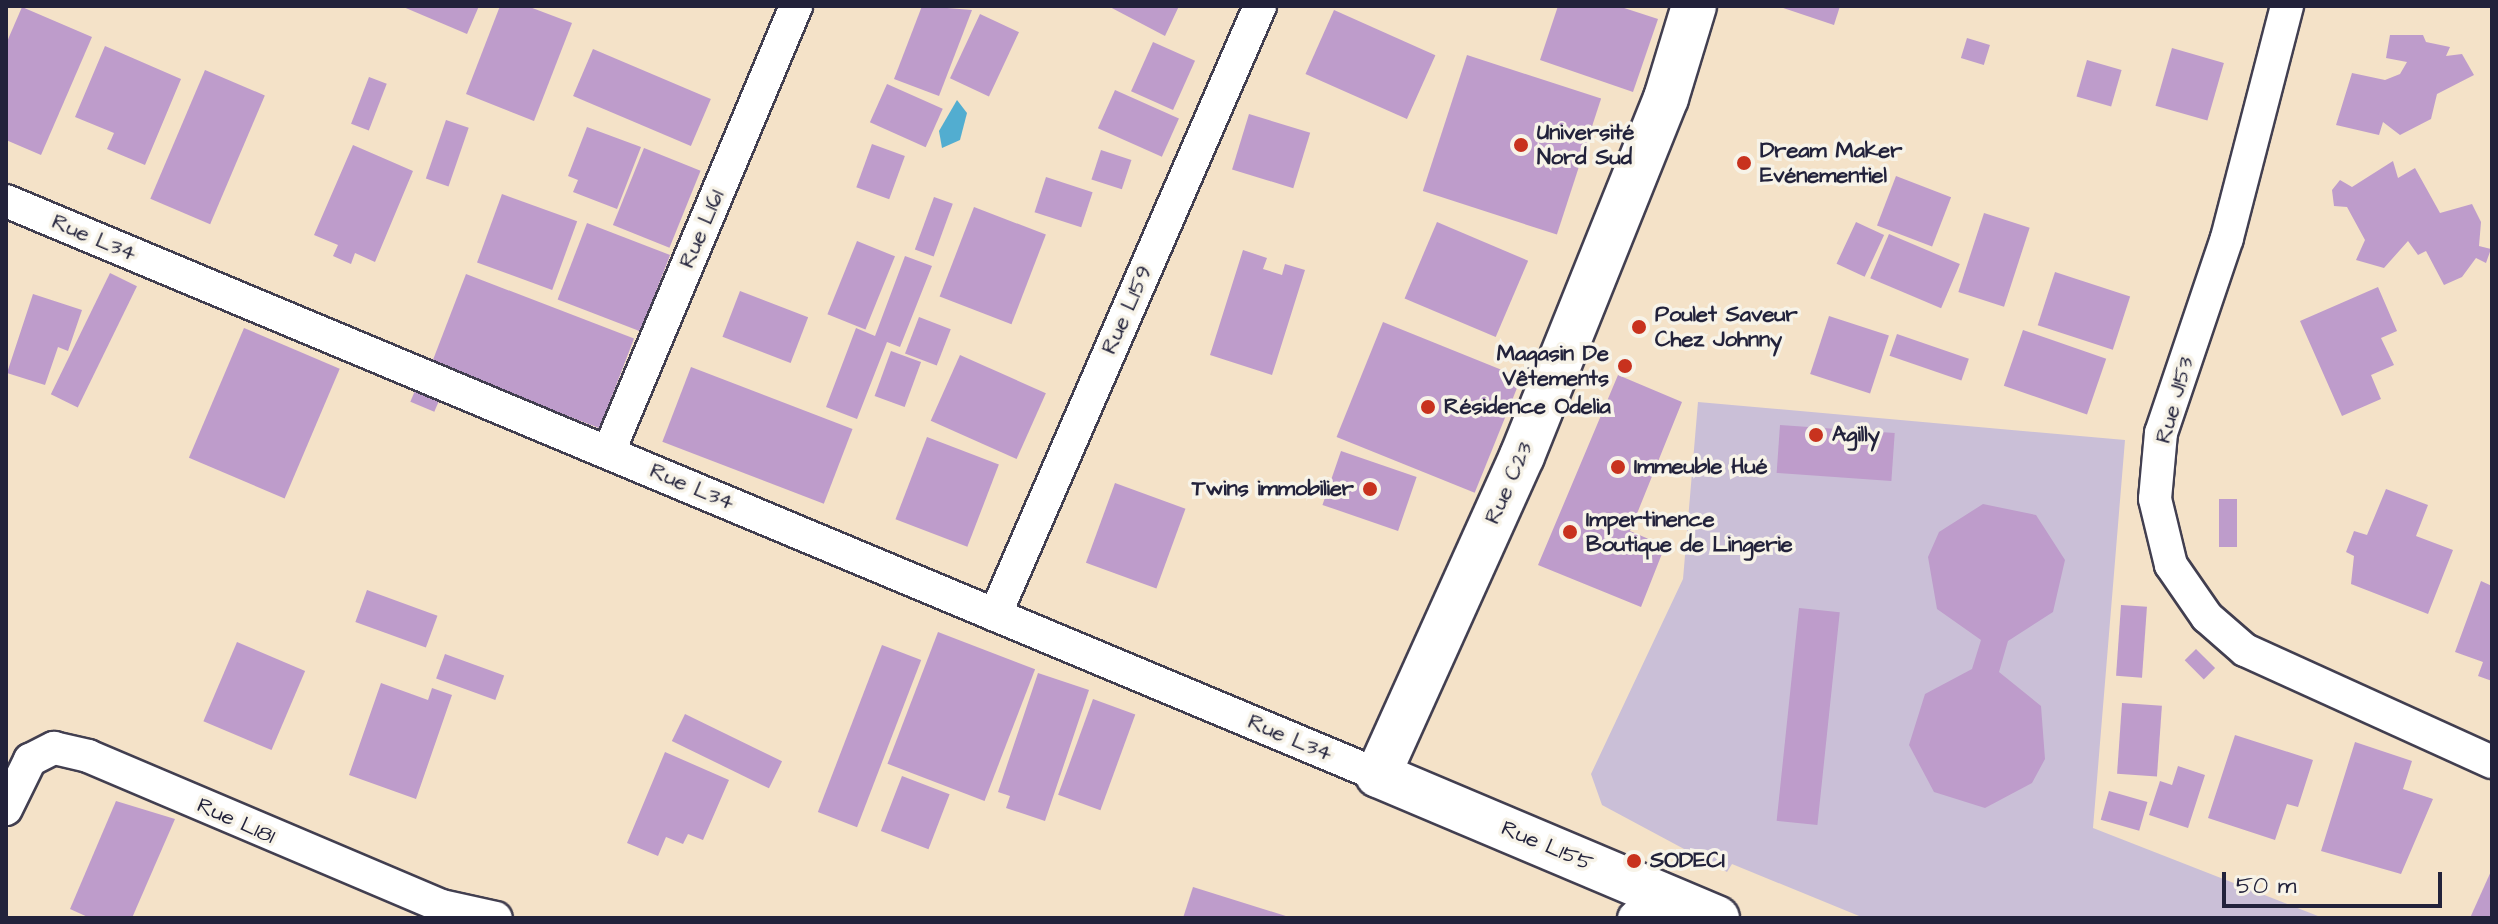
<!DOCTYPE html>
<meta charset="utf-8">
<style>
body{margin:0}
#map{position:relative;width:2498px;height:924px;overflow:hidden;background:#f4e2c8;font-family:"Architects Daughter",sans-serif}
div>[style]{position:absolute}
.industrial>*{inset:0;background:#cabfd7}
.water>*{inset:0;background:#52add0}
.building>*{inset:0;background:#be9ccb;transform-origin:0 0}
.roads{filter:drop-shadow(2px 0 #423f50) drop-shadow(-2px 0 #423f50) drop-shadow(0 2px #423f50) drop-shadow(0 -2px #423f50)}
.street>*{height:32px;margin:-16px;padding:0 16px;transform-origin:16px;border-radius:16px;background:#fff}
.secondary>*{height:44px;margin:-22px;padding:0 22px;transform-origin:22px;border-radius:22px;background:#fff}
.dots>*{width:22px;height:22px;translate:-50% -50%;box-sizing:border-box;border:4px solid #f7f3e8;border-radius:50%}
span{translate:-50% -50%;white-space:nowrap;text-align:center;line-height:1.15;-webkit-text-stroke:7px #f7f3e8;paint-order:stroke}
.poi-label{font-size:22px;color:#22223b;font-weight:700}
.left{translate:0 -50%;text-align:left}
.right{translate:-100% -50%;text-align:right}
.street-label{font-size:22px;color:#22223b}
.frame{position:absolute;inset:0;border:8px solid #22223b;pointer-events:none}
.scale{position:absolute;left:2222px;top:872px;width:220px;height:36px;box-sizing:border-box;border:4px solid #22223b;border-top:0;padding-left:10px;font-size:24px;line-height:28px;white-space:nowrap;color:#22223b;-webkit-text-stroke:6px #f7f3e8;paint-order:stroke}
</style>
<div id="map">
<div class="industrial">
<div style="clip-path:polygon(1698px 402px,2125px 440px,2093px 828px,2323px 918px,1864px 918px,1732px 864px,1727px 872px,1602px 805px,1591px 774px,1683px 579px)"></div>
</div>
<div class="water">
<div style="clip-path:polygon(957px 100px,967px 113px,960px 140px,942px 148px,939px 131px)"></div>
</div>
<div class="building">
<div style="clip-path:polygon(401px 6px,479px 6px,467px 34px)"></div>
<div style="clip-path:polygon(500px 6px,527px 6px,572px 23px,534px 121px,466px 94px)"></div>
<div style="clip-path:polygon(922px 6px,972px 10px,939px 96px,894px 79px)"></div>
<div style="clip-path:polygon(1108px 6px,1179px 6px,1165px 36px)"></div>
<div style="clip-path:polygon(1558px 6px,1618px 6px,1658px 19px,1633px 92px,1540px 60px)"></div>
<div style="clip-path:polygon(1777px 6px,1840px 6px,1834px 25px)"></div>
<div style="clip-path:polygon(22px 7px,92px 37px,41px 155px,6px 140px,6px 44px)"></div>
<div style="left:1334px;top:10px;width:111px;height:70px;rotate:24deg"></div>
<div style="left:980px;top:14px;width:43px;height:71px;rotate:25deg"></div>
<div style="clip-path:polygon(2390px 35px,2423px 35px,2426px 42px,2450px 47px,2446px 56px,2462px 54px,2474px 75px,2437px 94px,2431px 119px,2400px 135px,2383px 122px,2379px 135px,2336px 125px,2352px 73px,2385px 80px,2400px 74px,2407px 62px,2386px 58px)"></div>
<div style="left:1967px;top:38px;width:24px;height:21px;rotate:17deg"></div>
<div style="left:1153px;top:42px;width:46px;height:54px;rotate:24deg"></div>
<div style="clip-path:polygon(105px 46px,181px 79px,145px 165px,107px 149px,114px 133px,75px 117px)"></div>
<div style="left:2172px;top:48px;width:54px;height:60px;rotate:16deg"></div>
<div style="left:593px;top:49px;width:128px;height:51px;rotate:23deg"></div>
<div style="left:1467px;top:55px;width:141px;height:143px;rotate:18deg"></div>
<div style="left:2087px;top:60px;width:36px;height:38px;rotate:16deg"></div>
<div style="left:205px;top:70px;width:65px;height:140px;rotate:23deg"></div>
<div style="left:369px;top:77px;width:19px;height:50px;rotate:21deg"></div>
<div style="left:887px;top:84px;width:61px;height:42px;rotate:24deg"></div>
<div style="left:1115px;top:90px;width:70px;height:42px;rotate:24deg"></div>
<div style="left:1249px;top:114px;width:64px;height:58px;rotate:17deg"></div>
<div style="left:446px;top:120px;width:24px;height:62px;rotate:19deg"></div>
<div style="clip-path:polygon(587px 127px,641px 147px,617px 209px,573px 192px,578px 180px,568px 176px)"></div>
<div style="left:872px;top:144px;width:35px;height:46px;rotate:20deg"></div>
<div style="clip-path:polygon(353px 145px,413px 171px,375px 262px,355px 253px,351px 264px,333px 256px,338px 245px,314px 235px)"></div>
<div style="left:644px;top:148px;width:61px;height:83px;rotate:22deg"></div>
<div style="left:1101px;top:150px;width:32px;height:31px;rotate:18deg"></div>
<div style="clip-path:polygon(2393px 161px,2398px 178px,2415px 168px,2440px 213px,2472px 204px,2481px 222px,2479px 246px,2491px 249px,2486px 263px,2476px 258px,2462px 277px,2444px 285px,2426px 251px,2418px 255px,2408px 241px,2384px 268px,2356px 260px,2365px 240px,2347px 207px,2334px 206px,2332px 190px,2340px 180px,2352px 187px)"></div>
<div style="left:1896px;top:176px;width:59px;height:53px;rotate:21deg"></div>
<div style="left:1046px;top:177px;width:49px;height:37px;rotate:18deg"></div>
<div style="left:502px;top:194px;width:80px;height:73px;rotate:20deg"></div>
<div style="left:934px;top:197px;width:20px;height:56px;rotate:20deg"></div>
<div style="left:974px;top:207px;width:77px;height:96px;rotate:21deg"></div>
<div style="left:1984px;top:213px;width:48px;height:83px;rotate:18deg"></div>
<div style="left:1437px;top:222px;width:99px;height:83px;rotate:23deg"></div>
<div style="left:1856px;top:222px;width:31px;height:46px;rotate:25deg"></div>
<div style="left:587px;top:223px;width:89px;height:82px;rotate:21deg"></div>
<div style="left:1889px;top:234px;width:77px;height:48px;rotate:23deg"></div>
<div style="left:857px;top:241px;width:41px;height:79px;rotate:22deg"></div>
<div style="clip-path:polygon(1243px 250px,1267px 258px,1263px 269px,1282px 275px,1285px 264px,1305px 270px,1272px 375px,1210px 355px)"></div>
<div style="clip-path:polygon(905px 256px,932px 266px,900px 347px,887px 342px,857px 419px,826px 407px,856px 328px,875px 336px)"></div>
<div style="left:2055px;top:272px;width:79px;height:56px;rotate:18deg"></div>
<div style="left:110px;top:273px;width:30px;height:135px;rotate:26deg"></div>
<div style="left:466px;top:274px;width:180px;height:96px;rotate:21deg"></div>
<div style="clip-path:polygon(2378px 287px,2397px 331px,2381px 338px,2394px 365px,2371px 375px,2381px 399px,2342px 416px,2300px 321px)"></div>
<div style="left:740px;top:291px;width:73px;height:49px;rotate:21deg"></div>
<div style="clip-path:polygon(33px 294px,82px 310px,68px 351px,58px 347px,45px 385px,7px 373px)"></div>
<div style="left:1829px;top:316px;width:63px;height:61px;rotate:18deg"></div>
<div style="left:919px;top:317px;width:34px;height:39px;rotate:21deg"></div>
<div style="left:1383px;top:322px;width:149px;height:124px;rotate:22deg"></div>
<div style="left:244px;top:328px;width:104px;height:141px;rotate:23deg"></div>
<div style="left:2023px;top:330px;width:88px;height:59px;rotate:19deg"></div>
<div style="left:1897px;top:334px;width:76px;height:23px;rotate:19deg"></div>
<div style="left:891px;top:351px;width:32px;height:48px;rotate:20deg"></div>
<div style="left:960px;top:355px;width:94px;height:72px;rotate:24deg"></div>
<div style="left:691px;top:367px;width:173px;height:80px;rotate:21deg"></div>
<div style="clip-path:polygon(1618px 375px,1682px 402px,1630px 531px,1665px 546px,1641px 607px,1538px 565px)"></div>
<div style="left:417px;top:386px;width:26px;height:17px;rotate:23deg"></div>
<div style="left:1780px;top:425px;width:115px;height:48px;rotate:4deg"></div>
<div style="left:927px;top:437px;width:77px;height:88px;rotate:21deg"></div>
<div style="left:1341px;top:451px;width:80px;height:57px;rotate:19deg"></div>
<div style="left:1115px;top:483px;width:75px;height:85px;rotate:20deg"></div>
<div style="clip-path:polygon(2386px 489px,2428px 505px,2416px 536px,2453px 550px,2428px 614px,2351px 584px,2354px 556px,2346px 552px,2354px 531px,2367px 535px)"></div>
<div style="left:2219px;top:499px;width:18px;height:48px"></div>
<div style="clip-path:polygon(1983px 504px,2036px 515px,2065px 560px,2053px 612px,2008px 641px,1999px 672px,2041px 706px,2045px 759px,2032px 783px,1985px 808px,1934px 792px,1909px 745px,1925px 694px,1972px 669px,1981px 640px,1937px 609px,1928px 557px,1939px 532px)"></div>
<div style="clip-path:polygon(2481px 581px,2492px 586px,2492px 681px,2478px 676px,2483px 662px,2455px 652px)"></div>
<div style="left:367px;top:590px;width:75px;height:34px;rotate:20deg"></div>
<div style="left:2121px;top:605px;width:26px;height:71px;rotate:4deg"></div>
<div style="left:1799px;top:608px;width:41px;height:214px;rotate:6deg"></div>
<div style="left:938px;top:632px;width:104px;height:141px;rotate:21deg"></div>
<div style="left:237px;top:642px;width:74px;height:86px;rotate:23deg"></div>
<div style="left:882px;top:645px;width:42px;height:179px;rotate:21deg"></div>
<div style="left:2196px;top:649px;width:27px;height:16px;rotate:45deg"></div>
<div style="left:445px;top:654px;width:63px;height:26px;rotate:20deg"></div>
<div style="clip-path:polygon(1038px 673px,1089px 690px,1045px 821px,1006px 808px,1010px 796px,998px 792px)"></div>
<div style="clip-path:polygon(381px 683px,428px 700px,432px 688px,452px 695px,416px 799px,349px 775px)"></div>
<div style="left:1093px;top:699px;width:45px;height:102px;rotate:20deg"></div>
<div style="left:2122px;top:703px;width:40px;height:71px;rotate:4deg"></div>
<div style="left:685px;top:714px;width:108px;height:30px;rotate:26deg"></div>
<div style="clip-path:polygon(2235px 735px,2313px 760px,2298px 807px,2287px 804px,2275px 840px,2208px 818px)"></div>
<div style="clip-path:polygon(2355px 742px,2412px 761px,2403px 789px,2433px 799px,2401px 874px,2321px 851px)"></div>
<div style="clip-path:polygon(665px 752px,729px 780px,703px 840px,688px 834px,683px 844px,666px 837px,658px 856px,627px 843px)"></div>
<div style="clip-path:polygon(2178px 766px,2205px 775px,2188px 828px,2149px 815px,2160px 781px,2172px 785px)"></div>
<div style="left:902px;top:776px;width:51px;height:59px;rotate:21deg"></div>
<div style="left:2109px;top:791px;width:40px;height:30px;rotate:16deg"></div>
<div style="clip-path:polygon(116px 801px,175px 819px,132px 918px,90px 918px,70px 909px)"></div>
<div style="clip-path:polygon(2492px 869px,2492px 918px,2470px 918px)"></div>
<div style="clip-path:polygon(1193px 887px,1289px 917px,1289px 918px,1183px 918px)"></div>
</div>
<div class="roads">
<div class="street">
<div style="left:2287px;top:6px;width:240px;rotate:104.5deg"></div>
<div style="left:2227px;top:238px;width:206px;rotate:108.7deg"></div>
<div style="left:2161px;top:433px;width:66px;rotate:95.2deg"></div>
<div style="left:2155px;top:499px;width:68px;rotate:76.4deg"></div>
<div style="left:2171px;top:565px;width:63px;rotate:55.3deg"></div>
<div style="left:2207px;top:617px;width:50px;rotate:41deg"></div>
<div style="left:2245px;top:650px;width:271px;rotate:24.4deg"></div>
<div style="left:6px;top:201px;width:1487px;rotate:22.7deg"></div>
<div style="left:609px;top:451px;width:483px;rotate:-67.2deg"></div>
<div style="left:995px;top:615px;width:664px;rotate:-66.48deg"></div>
<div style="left:6px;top:809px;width:55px;rotate:-63.9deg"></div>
<div style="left:30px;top:760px;width:27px;rotate:-27deg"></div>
<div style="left:54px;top:748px;width:35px;rotate:13deg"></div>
<div style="left:88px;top:756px;width:384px;rotate:23deg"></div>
<div style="left:442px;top:906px;width:55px;rotate:12.5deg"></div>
<div style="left:1634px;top:918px;width:35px;rotate:-44deg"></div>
</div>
<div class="secondary">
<div style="left:1694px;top:6px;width:96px;rotate:106.9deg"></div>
<div style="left:1666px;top:98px;width:386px;rotate:111.9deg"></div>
<div style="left:1522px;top:456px;width:350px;rotate:114.3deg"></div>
<div style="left:1378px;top:775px;width:368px;rotate:22.9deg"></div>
</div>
</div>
<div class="dots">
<div style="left:1521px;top:145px;background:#c8321e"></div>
<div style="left:1744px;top:163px;background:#c8321e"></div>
<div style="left:1639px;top:327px;background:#c8321e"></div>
<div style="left:1625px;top:366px;background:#c8321e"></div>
<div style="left:1428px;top:407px;background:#c8321e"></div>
<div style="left:1816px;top:435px;background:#c8321e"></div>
<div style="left:1618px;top:467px;background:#c8321e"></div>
<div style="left:1370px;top:489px;background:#c8321e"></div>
<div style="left:1570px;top:532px;background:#c8321e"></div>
<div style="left:1634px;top:861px;background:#c8321e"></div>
</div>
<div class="poi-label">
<span class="left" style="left:1537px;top:145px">Université<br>Nord Sud</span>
<span class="left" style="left:1760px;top:163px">Dream Maker<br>Evénementiel</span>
<span class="left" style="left:1655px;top:327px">Poulet Saveur<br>Chez Johnny</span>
<span class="right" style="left:1609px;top:366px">Magasin De<br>Vêtements</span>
<span class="left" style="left:1444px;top:407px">Résidence Odelia</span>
<span class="left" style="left:1832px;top:435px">Agilly</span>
<span class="left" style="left:1634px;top:467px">Immeuble Hué</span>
<span class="right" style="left:1354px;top:489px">Twins immobilier</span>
<span class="left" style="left:1586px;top:532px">Impertinence<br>Boutique de Lingerie</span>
<span class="left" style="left:1650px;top:861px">SODECI</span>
</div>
<div class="street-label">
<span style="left:702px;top:229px;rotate:-67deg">Rue L161</span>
<span style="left:94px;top:238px;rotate:23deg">Rue L34</span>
<span style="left:1127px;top:310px;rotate:-66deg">Rue L159</span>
<span style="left:2175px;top:400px;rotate:-74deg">Rue J153</span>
<span style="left:1509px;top:483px;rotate:-66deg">Rue C23</span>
<span style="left:692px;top:487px;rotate:23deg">Rue L34</span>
<span style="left:1290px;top:738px;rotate:23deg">Rue L34</span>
<span style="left:236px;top:821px;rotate:24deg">Rue L181</span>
<span style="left:1547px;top:846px;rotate:23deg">Rue L155</span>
</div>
<div class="frame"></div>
<div class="scale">50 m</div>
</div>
